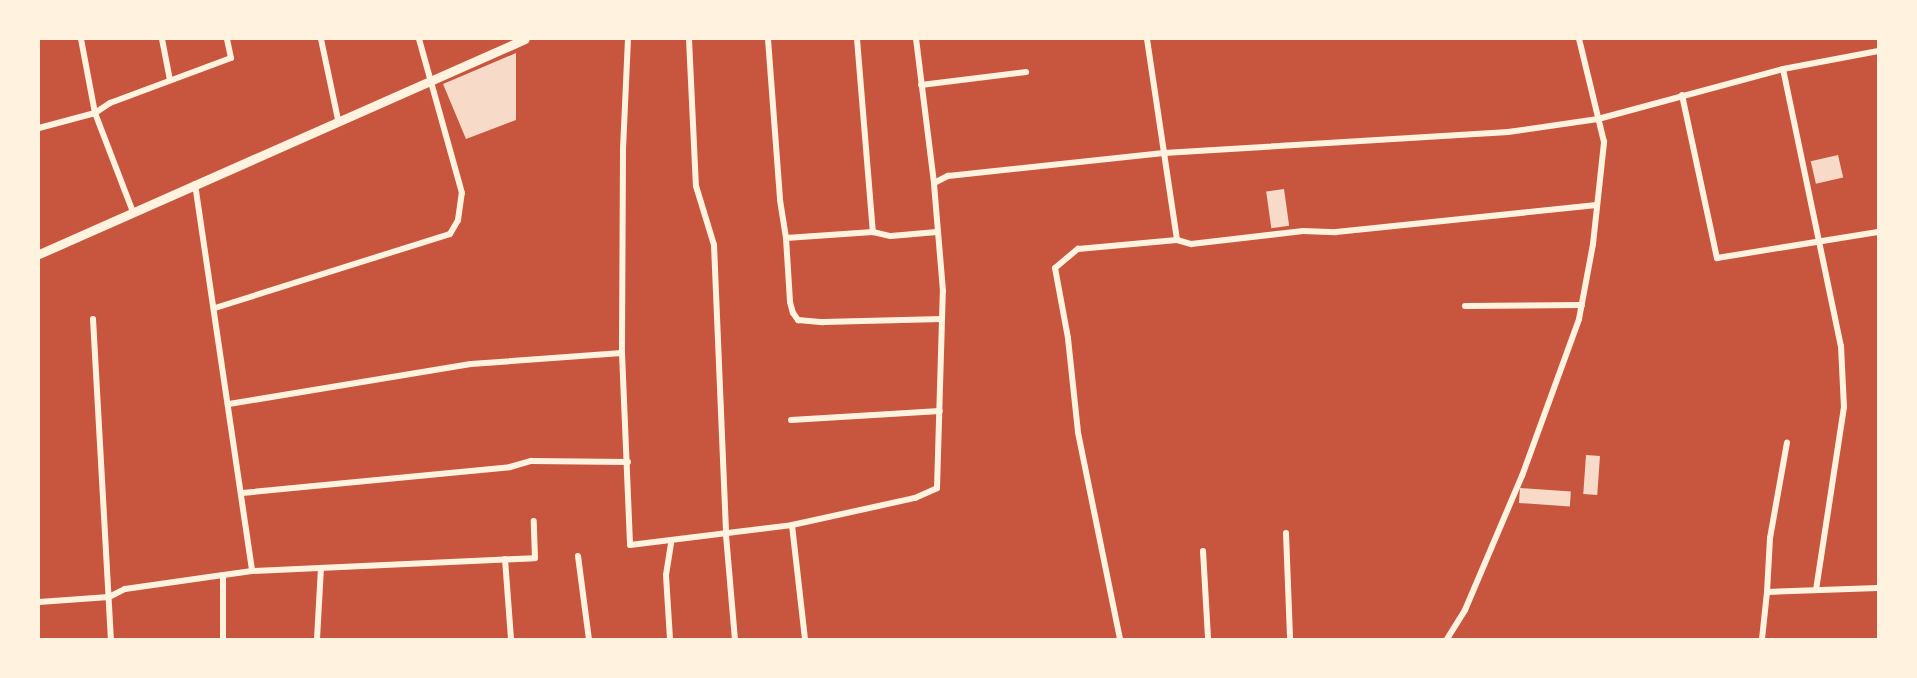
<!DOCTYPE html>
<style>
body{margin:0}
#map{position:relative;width:1917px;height:678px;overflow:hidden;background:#c8553d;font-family:"Asap Condensed",sans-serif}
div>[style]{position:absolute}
.building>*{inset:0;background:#f7dbc8;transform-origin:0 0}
.minor>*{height:6px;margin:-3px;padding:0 3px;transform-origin:3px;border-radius:3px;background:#fff3e0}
.secondary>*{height:9px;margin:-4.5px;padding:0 4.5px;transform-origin:4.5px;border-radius:4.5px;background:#fff3e0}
span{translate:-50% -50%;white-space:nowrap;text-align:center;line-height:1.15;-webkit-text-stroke:4.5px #fff3e0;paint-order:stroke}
.frame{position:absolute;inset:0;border:40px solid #fff3e0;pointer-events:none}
</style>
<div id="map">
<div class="building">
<div style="clip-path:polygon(516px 53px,516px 120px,466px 139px,443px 84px)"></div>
<div style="left:1838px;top:155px;width:23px;height:28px;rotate:77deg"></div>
<div style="left:1284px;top:189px;width:37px;height:18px;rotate:82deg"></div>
<div style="left:1586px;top:455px;width:14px;height:39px;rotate:4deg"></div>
<div style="left:1520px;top:488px;width:51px;height:15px;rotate:4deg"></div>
</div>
<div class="minor">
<div style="left:81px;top:39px;width:75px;rotate:79.3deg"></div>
<div style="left:95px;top:113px;width:106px;rotate:69deg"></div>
<div style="left:162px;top:39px;width:42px;rotate:79deg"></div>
<div style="left:321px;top:39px;width:83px;rotate:78.1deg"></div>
<div style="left:628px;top:39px;width:112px;rotate:92.6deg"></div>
<div style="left:623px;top:151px;width:202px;rotate:90.3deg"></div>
<div style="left:622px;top:353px;width:192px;rotate:87.6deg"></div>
<div style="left:630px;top:545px;width:163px;rotate:-7deg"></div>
<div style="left:792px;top:525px;width:126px;rotate:-12.4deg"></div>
<div style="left:915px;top:498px;width:24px;rotate:-24deg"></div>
<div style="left:937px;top:488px;width:197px;rotate:-88.3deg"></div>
<div style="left:943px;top:291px;width:108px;rotate:-94.8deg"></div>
<div style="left:934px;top:183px;width:145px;rotate:-97.1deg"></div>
<div style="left:689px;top:39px;width:147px;rotate:87.3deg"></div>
<div style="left:696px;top:186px;width:62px;rotate:73deg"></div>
<div style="left:714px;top:245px;width:290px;rotate:87.6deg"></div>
<div style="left:726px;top:535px;width:104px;rotate:85.1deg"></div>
<div style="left:768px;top:39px;width:161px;rotate:85.7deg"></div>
<div style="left:780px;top:200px;width:38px;rotate:81deg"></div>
<div style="left:786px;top:238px;width:64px;rotate:86.4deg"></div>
<div style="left:790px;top:302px;width:11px;rotate:75deg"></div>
<div style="left:793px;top:313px;width:9px;rotate:54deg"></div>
<div style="left:798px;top:320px;width:25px;rotate:5deg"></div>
<div style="left:823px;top:322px;width:119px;rotate:-1.4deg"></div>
<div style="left:857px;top:39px;width:194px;rotate:85.3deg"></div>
<div style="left:1147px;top:39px;width:203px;rotate:81.5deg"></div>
<div style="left:1783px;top:69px;width:283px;rotate:78.2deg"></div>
<div style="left:1841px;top:346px;width:61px;rotate:87.2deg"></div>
<div style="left:1844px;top:407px;width:185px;rotate:98.7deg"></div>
<div style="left:921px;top:85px;width:106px;rotate:-7.1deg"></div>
<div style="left:1682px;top:95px;width:167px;rotate:77.9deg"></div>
<div style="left:1717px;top:258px;width:163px;rotate:-9.2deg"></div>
<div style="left:39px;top:128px;width:58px;rotate:-15deg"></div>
<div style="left:95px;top:113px;width:18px;rotate:-34deg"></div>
<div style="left:110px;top:103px;width:129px;rotate:-20.4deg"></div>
<div style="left:231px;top:58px;width:19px;rotate:-102deg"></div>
<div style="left:934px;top:183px;width:16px;rotate:-27deg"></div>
<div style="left:948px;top:176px;width:217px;rotate:-6.1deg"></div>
<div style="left:1164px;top:153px;width:345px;rotate:-3.5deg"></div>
<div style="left:1508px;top:132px;width:91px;rotate:-8.2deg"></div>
<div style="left:1598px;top:119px;width:192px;rotate:-15.1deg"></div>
<div style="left:1783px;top:69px;width:97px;rotate:-10.7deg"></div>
<div style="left:195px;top:184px;width:391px;rotate:81.6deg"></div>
<div style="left:252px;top:571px;width:29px;rotate:172deg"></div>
<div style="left:223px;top:575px;width:64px;rotate:90deg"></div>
<div style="left:786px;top:238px;width:87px;rotate:-3.9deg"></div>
<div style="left:873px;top:232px;width:18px;rotate:13deg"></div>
<div style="left:891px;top:236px;width:46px;rotate:-5deg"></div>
<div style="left:1465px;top:306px;width:117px;rotate:-0.5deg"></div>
<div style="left:215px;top:308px;width:246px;rotate:-17.5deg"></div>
<div style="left:450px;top:234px;width:16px;rotate:-60deg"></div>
<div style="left:458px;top:220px;width:27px;rotate:-82deg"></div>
<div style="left:462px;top:193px;width:160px;rotate:-105.6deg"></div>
<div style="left:93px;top:319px;width:321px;rotate:86.8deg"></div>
<div style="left:229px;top:404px;width:245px;rotate:-9.4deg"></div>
<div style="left:471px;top:364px;width:151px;rotate:-4.2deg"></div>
<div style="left:791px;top:420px;width:149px;rotate:-3.5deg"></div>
<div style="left:242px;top:493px;width:269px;rotate:-5.5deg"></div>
<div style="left:510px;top:467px;width:22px;rotate:-16deg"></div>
<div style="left:531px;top:461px;width:97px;rotate:0.6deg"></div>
<div style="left:792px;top:525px;width:115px;rotate:83.5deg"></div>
<div style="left:1286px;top:533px;width:106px;rotate:87.8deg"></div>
<div style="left:1203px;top:551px;width:88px;rotate:86.7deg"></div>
<div style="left:578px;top:556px;width:84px;rotate:82.5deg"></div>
<div style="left:505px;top:559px;width:80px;rotate:85.7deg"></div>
<div style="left:252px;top:571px;width:283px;rotate:-2.6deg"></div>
<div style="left:535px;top:558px;width:37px;rotate:-92deg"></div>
<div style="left:1767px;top:592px;width:54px;rotate:-86.8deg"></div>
<div style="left:1770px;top:538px;width:97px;rotate:-79.9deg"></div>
<div style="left:39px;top:602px;width:70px;rotate:-4.1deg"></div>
<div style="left:109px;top:597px;width:18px;rotate:-27deg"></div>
<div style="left:125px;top:589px;width:99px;rotate:-8.1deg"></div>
<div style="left:317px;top:639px;width:71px;rotate:-86.8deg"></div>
<div style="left:670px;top:639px;width:64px;rotate:-93.6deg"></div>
<div style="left:666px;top:575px;width:33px;rotate:-81deg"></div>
<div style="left:1120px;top:639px;width:211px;rotate:-101.5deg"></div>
<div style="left:1078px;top:432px;width:95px;rotate:-96.1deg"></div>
<div style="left:1068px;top:338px;width:71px;rotate:-100.5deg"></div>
<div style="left:1055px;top:268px;width:30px;rotate:-40deg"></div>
<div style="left:1078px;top:249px;width:99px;rotate:-5.2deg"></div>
<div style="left:1177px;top:240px;width:15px;rotate:16deg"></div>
<div style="left:1191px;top:244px;width:113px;rotate:-6.6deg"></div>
<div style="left:1303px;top:231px;width:33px;rotate:2deg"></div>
<div style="left:1336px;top:232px;width:262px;rotate:-5.9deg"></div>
<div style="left:1447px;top:639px;width:34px;rotate:-58deg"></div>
<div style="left:1465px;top:610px;width:146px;rotate:-67deg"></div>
<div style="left:1522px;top:476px;width:167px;rotate:-70deg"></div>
<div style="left:1579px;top:319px;width:76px;rotate:-79.4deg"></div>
<div style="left:1593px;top:244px;width:103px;rotate:-83.8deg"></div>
<div style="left:1604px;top:142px;width:106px;rotate:-103.6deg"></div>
<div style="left:1762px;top:639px;width:47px;rotate:-83.9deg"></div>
<div style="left:1767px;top:592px;width:111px;rotate:-2.1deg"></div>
</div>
<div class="secondary">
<div style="left:39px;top:254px;width:531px;rotate:-23.86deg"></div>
</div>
<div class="frame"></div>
</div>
